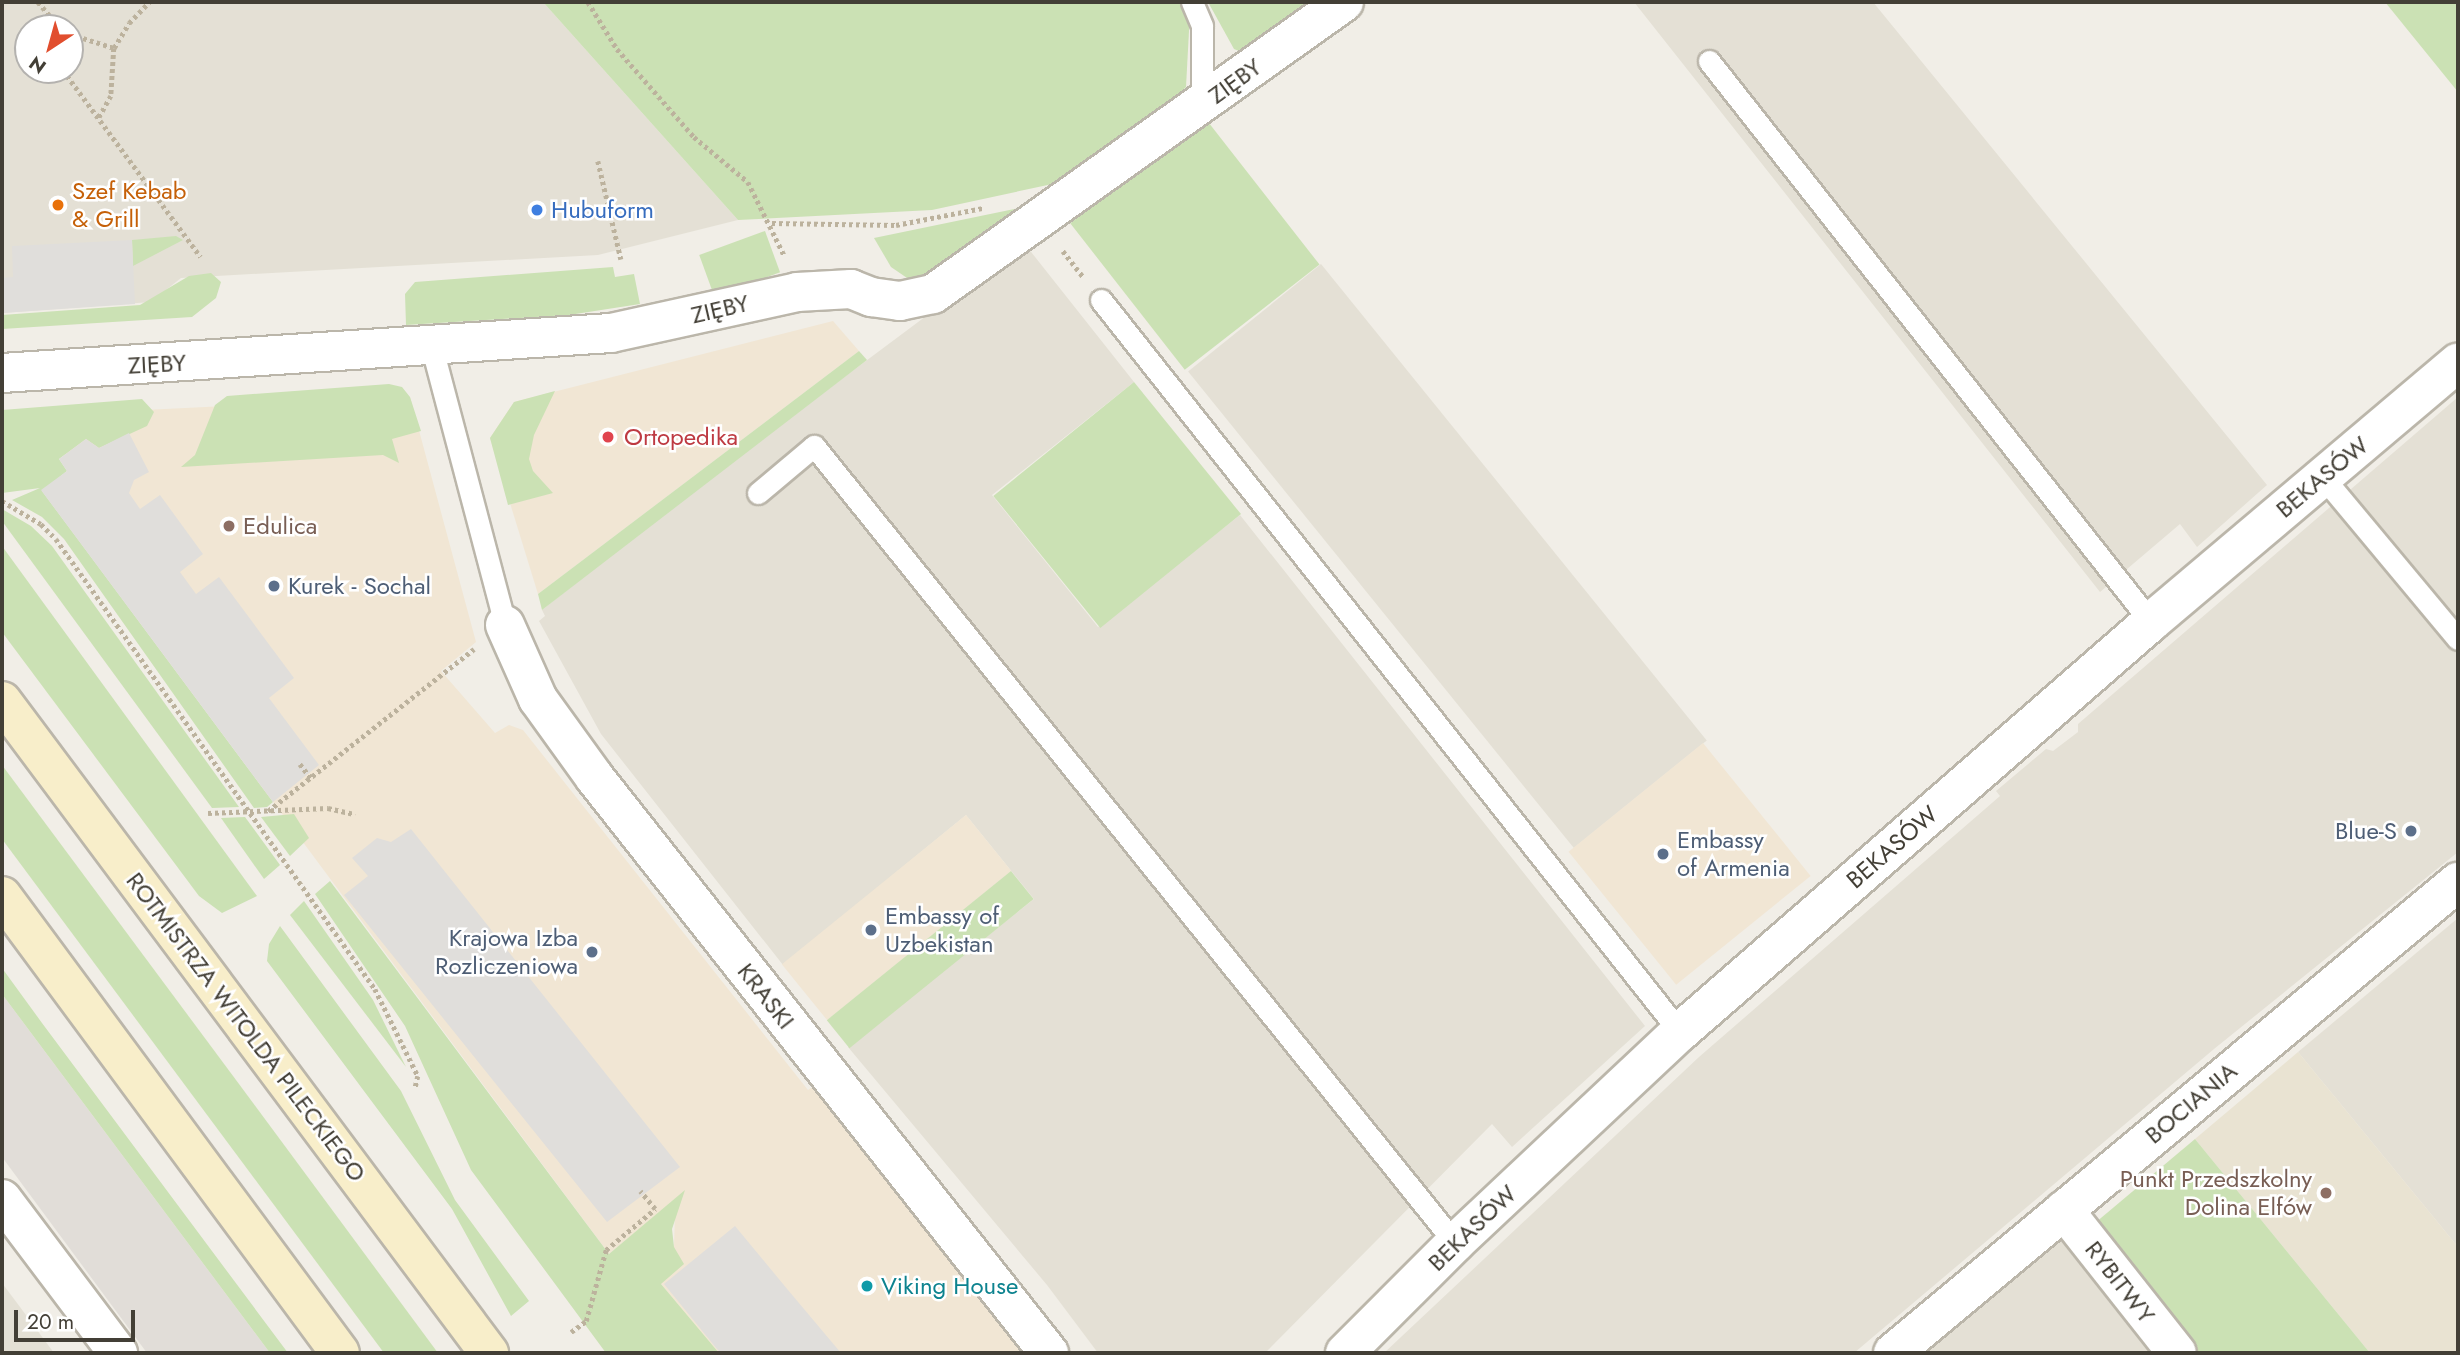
<!DOCTYPE html>
<meta charset="utf-8">
<style>
body{margin:0}
#map{position:relative;width:2460px;height:1355px;overflow:hidden;background:#f1eee7;font-family:Jost,sans-serif}
div>[style]{position:absolute}
.residential>*{inset:0;background:#e4e0d5;transform-origin:0 0}
.commercial>*{inset:0;background:#f1e6d4;transform-origin:0 0}
.industrial>*{inset:0;background:#e1ddd8}
.education>*{inset:0;background:#e9e3d2}
.green>*{inset:0;background:#cbe1b4;transform-origin:0 0}
.parking>*{inset:0;background:#e0dedb}
.path>*{height:4.5px;margin-top:-2.25px;transform-origin:0;background:repeating-linear-gradient(90deg,#bcb29d 0 3.5px,transparent 0 7px)}
.roads{filter:drop-shadow(2px 0 #bbb6aa) drop-shadow(-2px 0 #bbb6aa) drop-shadow(0 2px #bbb6aa) drop-shadow(0 -2px #bbb6aa)}
.lane>*{height:21px;margin:-10.5px;padding:0 10.5px;transform-origin:10.5px;border-radius:10.5px;background:#fff}
.street>*{height:38px;margin:-19px;padding:0 19px;transform-origin:19px;border-radius:19px;background:#fff}
.secondary>*{height:38px;margin:-19px;padding:0 19px;transform-origin:19px;border-radius:19px;background:#f8eeca}
.dots>*{width:19px;height:19px;translate:-50% -50%;box-sizing:border-box;border:4px solid #fff;border-radius:50%}
span{translate:-50% -50%;white-space:nowrap;text-align:center;line-height:1.15;-webkit-text-stroke:5px #fff;paint-order:stroke}
.street-label{font-size:24px;color:#433f36}
.food-label{font-size:24px;color:#c56008}
.left{translate:0 -50%;text-align:left}
.shop-label{font-size:24px;color:#366cbe}
.health-label{font-size:24px;color:#be3a42}
.education-label{font-size:24px;color:#785e54}
.right{translate:-100% -50%;text-align:right}
.service-label{font-size:24px;color:#4e5e75}
.culture-label{font-size:24px;color:#0d838f}
.frame{position:absolute;inset:0;border:4px solid #433f36;pointer-events:none}
.north{position:absolute;left:14px;top:14px;width:70px;height:70px;box-sizing:border-box;background:#fff;border:2px solid #b4b2af;border-radius:50%;rotate:216deg;font-size:19px;font-weight:700;line-height:28px;text-align:center;color:#433f36}
.north::after{content:'';display:block;margin:auto;width:24px;height:32px;background:#e14e2e;clip-path:polygon(50% 0,100% 100%,50% 72%,0 100%)}
.scale{position:absolute;left:14px;top:1310px;width:121px;height:32px;box-sizing:border-box;border:4px solid #433f36;border-top:0;padding-left:9px;font-size:21px;line-height:24px;white-space:nowrap;color:#433f36;-webkit-text-stroke:5px #fff;paint-order:stroke}
</style>
<div id="map">
<div class="residential">
<div style="clip-path:polygon(evenodd,2px 2px,543px 2px,738px 220px,598px 255px,181px 278px,151px 302px,2px 313px,2px 2px,28px 28px,70px 28px,70px 70px,28px 70px,28px 28px)"></div>
<div style="clip-path:polygon(1634px 2px,1873px 2px,2267px 485px,2197px 547px,2180px 524px,2100px 592px)"></div>
<div style="clip-path:polygon(1024px 243px,1134px 382px,992px 495px,1098px 627px,1240px 515px,1645px 1026px,1512px 1147px,1492px 1124px,1265px 1353px,1098px 1353px,1047px 1285px,848px 1047px,1034px 899px,966px 815px,783px 965px,601px 734px,539px 621px,545px 616px,542px 610px,697px 487px)"></div>
<div style="left:1321px;top:264px;width:613px;height:171px;rotate:51deg"></div>
<div style="clip-path:polygon(2458px 397px,2458px 852px,2214px 1049px,1854px 1353px,1384px 1353px,1699px 1057px,2000px 796px,1996px 791px,2046px 749px,2053px 751px,2078px 732px,2078px 724px)"></div>
<div style="clip-path:polygon(2458px 918px,2458px 1247px,2298px 1052px)"></div>
<div style="clip-path:polygon(2059px 1238px,2152px 1353px,1925px 1353px)"></div>
<div style="clip-path:polygon(2px 1283px,20px 1307px,54px 1353px,2px 1353px)"></div>
</div>
<div class="commercial">
<div style="clip-path:polygon(833px 321px,859px 351px,538px 594px,490px 438px,514px 402px)"></div>
<div style="clip-path:polygon(410px 397px,476px 642px,441px 671px,495px 733px,509px 725px,523px 730px,808px 1090px,817px 1084px,1033px 1353px,719px 1353px,661px 1284px,674px 1247px,675px 1213px,684px 1192px,609px 1254px,259px 783px,43px 415px)"></div>
<div style="left:1703px;top:743px;width:171px;height:173px;rotate:51deg"></div>
<div style="left:966px;top:815px;width:72px;height:237px;rotate:51deg"></div>
</div>
<div class="industrial">
<div style="clip-path:polygon(2px 994px,270px 1353px,147px 1353px,2px 1157px)"></div>
</div>
<div class="education">
<div style="clip-path:polygon(2298px 1052px,2458px 1247px,2458px 1353px,2370px 1353px,2195px 1139px)"></div>
</div>
<div class="green">
<div style="clip-path:polygon(543px 2px,1185px 2px,1190px 12px,1186px 87px,1158px 116px,1071px 180px,932px 210px,738px 220px)"></div>
<div style="clip-path:polygon(1208px 2px,1323px 2px,1249px 55px,1234px 49px)"></div>
<div style="clip-path:polygon(2385px 2px,2458px 2px,2458px 92px)"></div>
<div style="left:1205px;top:118px;width:186px;height:171px;rotate:52deg"></div>
<div style="clip-path:polygon(1029px 206px,935px 279px,910px 280px,891px 267px,874px 238px)"></div>
<div style="left:765px;top:231px;width:44px;height:70px;rotate:70deg"></div>
<div style="clip-path:polygon(176px 236px,183px 240px,133px 266px,132px 240px)"></div>
<div style="clip-path:polygon(613px 267px,615px 277px,634px 274px,640px 304px,569px 315px,406px 325px,405px 294px,415px 282px)"></div>
<div style="clip-path:polygon(211px 273px,221px 282px,216px 298px,192px 317px,2px 329px,2px 315px,140px 305px,189px 276px)"></div>
<div style="clip-path:polygon(859px 351px,867px 360px,542px 610px,538px 594px)"></div>
<div style="left:1134px;top:382px;width:170px;height:181px;rotate:51deg"></div>
<div style="clip-path:polygon(389px 384px,402px 387px,410px 397px,421px 431px,392px 439px,399px 463px,383px 455px,181px 467px,195px 455px,215px 405px,227px 396px)"></div>
<div style="clip-path:polygon(555px 391px,534px 435px,529px 459px,533px 471px,553px 493px,508px 505px,490px 438px,514px 402px)"></div>
<div style="clip-path:polygon(142px 399px,154px 412px,147px 426px,99px 448px,86px 439px,59px 459px,67px 471px,42px 491px,273px 802px,267px 807px,254px 808px,64px 539px,42px 517px,12px 500px,40px 488px,2px 493px,2px 410px)"></div>
<div style="clip-path:polygon(2px 509px,31px 526px,52px 546px,239px 807px,212px 808px,2px 521px)"></div>
<div style="clip-path:polygon(2px 546px,257px 896px,222px 913px,199px 896px,2px 632px)"></div>
<div style="clip-path:polygon(2px 765px,239px 1084px,438px 1353px,384px 1353px,2px 839px)"></div>
<div style="clip-path:polygon(294px 814px,309px 838px,290px 856px,261px 817px)"></div>
<div style="clip-path:polygon(245px 817px,280px 865px,264px 879px,221px 818px)"></div>
<div style="left:1011px;top:871px;width:36px;height:237px;rotate:51deg"></div>
<div style="clip-path:polygon(330px 881px,609px 1254px,685px 1190px,672px 1229px,674px 1247px,684px 1264px,661px 1284px,719px 1353px,606px 1353px,471px 1170px,405px 1026px,315px 894px)"></div>
<div style="clip-path:polygon(304px 901px,373px 1000px,406px 1067px,290px 915px)"></div>
<div style="clip-path:polygon(280px 926px,401px 1091px,455px 1200px,529px 1301px,511px 1316px,452px 1209px,267px 961px,269px 944px)"></div>
<div style="clip-path:polygon(2px 968px,42px 1023px,288px 1353px,270px 1353px,2px 994px)"></div>
<div style="clip-path:polygon(2195px 1139px,2370px 1353px,2198px 1353px,2095px 1223px)"></div>
</div>
<div class="parking">
<div style="clip-path:polygon(132px 240px,135px 304px,2px 313px,2px 278px,13px 277px,12px 246px)"></div>
<div style="clip-path:polygon(129px 433px,149px 472px,134px 480px,129px 493px,140px 509px,160px 495px,203px 554px,180px 572px,196px 594px,219px 577px,294px 678px,269px 698px,319px 765px,273px 802px,41px 490px,67px 471px,59px 459px,86px 439px,99px 448px)"></div>
<div style="clip-path:polygon(411px 829px,680px 1167px,607px 1222px,344px 895px,368px 876px,352px 858px,377px 838px,391px 842px)"></div>
<div style="clip-path:polygon(735px 1226px,788px 1290px,841px 1353px,721px 1353px,717px 1349px,664px 1284px)"></div>
</div>
<div class="path">
<div style="left:38px;top:2px;width:35px;rotate:49deg"></div>
<div style="left:588px;top:2px;width:55px;rotate:58.3deg"></div>
<div style="left:617px;top:49px;width:117px;rotate:48.8deg"></div>
<div style="left:694px;top:137px;width:70px;rotate:39.8deg"></div>
<div style="left:748px;top:182px;width:81px;rotate:63.7deg"></div>
<div style="left:70px;top:34px;width:46px;rotate:17.7deg"></div>
<div style="left:114px;top:48px;width:48px;rotate:93.6deg"></div>
<div style="left:111px;top:96px;width:26px;rotate:119deg"></div>
<div style="left:114px;top:48px;width:29px;rotate:-59deg"></div>
<div style="left:129px;top:23px;width:29px;rotate:-46deg"></div>
<div style="left:63px;top:70px;width:232px;rotate:53.6deg"></div>
<div style="left:598px;top:161px;width:101px;rotate:76.8deg"></div>
<div style="left:772px;top:223px;width:124px;rotate:0.9deg"></div>
<div style="left:896px;top:225px;width:89px;rotate:-11.1deg"></div>
<div style="left:1063px;top:251px;width:33px;rotate:52deg"></div>
<div style="left:2px;top:501px;width:45px;rotate:30.5deg"></div>
<div style="left:41px;top:524px;width:21px;rotate:45deg"></div>
<div style="left:56px;top:539px;width:552px;rotate:54.67deg"></div>
<div style="left:375px;top:989px;width:97px;rotate:63.7deg"></div>
<div style="left:418px;top:1076px;width:13px;rotate:103deg"></div>
<div style="left:300px;top:764px;width:18px;rotate:52deg"></div>
<div style="left:268px;top:811px;width:262px;rotate:-38.2deg"></div>
<div style="left:208px;top:813px;width:120px;rotate:-2.4deg"></div>
<div style="left:328px;top:808px;width:28px;rotate:13deg"></div>
<div style="left:571px;top:1332px;width:19px;rotate:-36deg"></div>
<div style="left:586px;top:1321px;width:74px;rotate:-74.3deg"></div>
<div style="left:606px;top:1250px;width:64px;rotate:-39.9deg"></div>
<div style="left:655px;top:1209px;width:23px;rotate:-130deg"></div>
</div>
<div class="roads">
<div class="lane">
<div style="left:1192px;top:2px;width:26px;rotate:67deg"></div>
<div style="left:1202px;top:26px;width:79px;rotate:90deg"></div>
<div style="left:1709px;top:61px;width:714px;rotate:51.77deg"></div>
<div style="left:1101px;top:300px;width:933px;rotate:51.66deg"></div>
<div style="left:432px;top:348px;width:286px;rotate:75.2deg"></div>
<div style="left:2322px;top:476px;width:212px;rotate:50.2deg"></div>
<div style="left:758px;top:493px;width:73px;rotate:-40deg"></div>
<div style="left:814px;top:446px;width:1023px;rotate:51.19deg"></div>
</div>
<div class="street">
<div style="left:2px;top:373px;width:610px;rotate:-3.76deg"></div>
<div style="left:611px;top:333px;width:190px;rotate:-12.4deg"></div>
<div style="left:797px;top:292px;width:54px;rotate:-3.2deg"></div>
<div style="left:851px;top:289px;width:22px;rotate:22deg"></div>
<div style="left:871px;top:297px;width:29px;rotate:8deg"></div>
<div style="left:900px;top:301px;width:34px;rotate:-12deg"></div>
<div style="left:933px;top:294px;width:504px;rotate:-35.39deg"></div>
<div style="left:505px;top:625px;width:81px;rotate:66deg"></div>
<div style="left:538px;top:699px;width:97px;rotate:54.2deg"></div>
<div style="left:595px;top:778px;width:733px;rotate:51.71deg"></div>
<div style="left:2px;top:1199px;width:193px;rotate:53deg"></div>
<div style="left:2064px;top:1210px;width:182px;rotate:51.7deg"></div>
<div style="left:1345px;top:1353px;width:156px;rotate:-45deg"></div>
<div style="left:1455px;top:1243px;width:308px;rotate:-43.2deg"></div>
<div style="left:1680px;top:1032px;width:624px;rotate:-41.04deg"></div>
<div style="left:2151px;top:622px;width:402px;rotate:-40.2deg"></div>
<div style="left:1893px;top:1353px;width:736px;rotate:-39.82deg"></div>
</div>
<div class="secondary">
<div style="left:2px;top:701px;width:814px;rotate:53.24deg"></div>
<div style="left:2px;top:896px;width:568px;rotate:53.51deg"></div>
</div>
</div>
<div class="dots">
<div style="left:58px;top:205px;background:#e8710a"></div>
<div style="left:537px;top:210px;background:#3f7fe0"></div>
<div style="left:608px;top:437px;background:#e0444e"></div>
<div style="left:229px;top:526px;background:#8d6e63"></div>
<div style="left:274px;top:586px;background:#5c6f8a"></div>
<div style="left:2411px;top:831px;background:#5c6f8a"></div>
<div style="left:1663px;top:854px;background:#5c6f8a"></div>
<div style="left:871px;top:930px;background:#5c6f8a"></div>
<div style="left:592px;top:952px;background:#5c6f8a"></div>
<div style="left:2326px;top:1193px;background:#8d6e63"></div>
<div style="left:867px;top:1286px;background:#0f9aa8"></div>
</div>
<div class="street-label">
<span style="left:1235px;top:81px;rotate:-36deg">ZIĘBY</span>
<span style="left:720px;top:309px;rotate:-13deg">ZIĘBY</span>
<span style="left:157px;top:364px;rotate:-3deg">ZIĘBY</span>
<span style="left:2322px;top:477px;rotate:-40deg">BEKASÓW</span>
<span style="left:1892px;top:847px;rotate:-41deg">BEKASÓW</span>
<span style="left:766px;top:996px;rotate:52deg">KRASKI</span>
<span style="left:246px;top:1027px;rotate:53deg">ROTMISTRZA WITOLDA PILECKIEGO</span>
<span style="left:2191px;top:1103px;rotate:-40deg">BOCIANIA</span>
<span style="left:1472px;top:1228px;rotate:-44deg">BEKASÓW</span>
<span style="left:2120px;top:1282px;rotate:52deg">RYBITWY</span>
</div>
<div class="food-label">
<span class="left" style="left:72px;top:205px">Szef Kebab<br>&amp; Grill</span>
</div>
<div class="shop-label">
<span class="left" style="left:551px;top:210px">Hubuform</span>
</div>
<div class="health-label">
<span class="left" style="left:624px;top:437px">Ortopedika</span>
</div>
<div class="education-label">
<span class="left" style="left:243px;top:526px">Edulica</span>
<span class="right" style="left:2312px;top:1193px">Punkt Przedszkolny<br>Dolina Elfów</span>
</div>
<div class="service-label">
<span class="left" style="left:288px;top:586px">Kurek - Sochal</span>
<span class="right" style="left:2397px;top:831px">Blue-S</span>
<span class="left" style="left:1677px;top:854px">Embassy<br>of Armenia</span>
<span class="left" style="left:885px;top:930px">Embassy of<br>Uzbekistan</span>
<span class="right" style="left:578px;top:952px">Krajowa Izba<br>Rozliczeniowa</span>
</div>
<div class="culture-label">
<span class="left" style="left:881px;top:1286px">Viking House</span>
</div>
<div class="frame"></div>
<div class="north">N</div>
<div class="scale">20 m</div>
</div>
